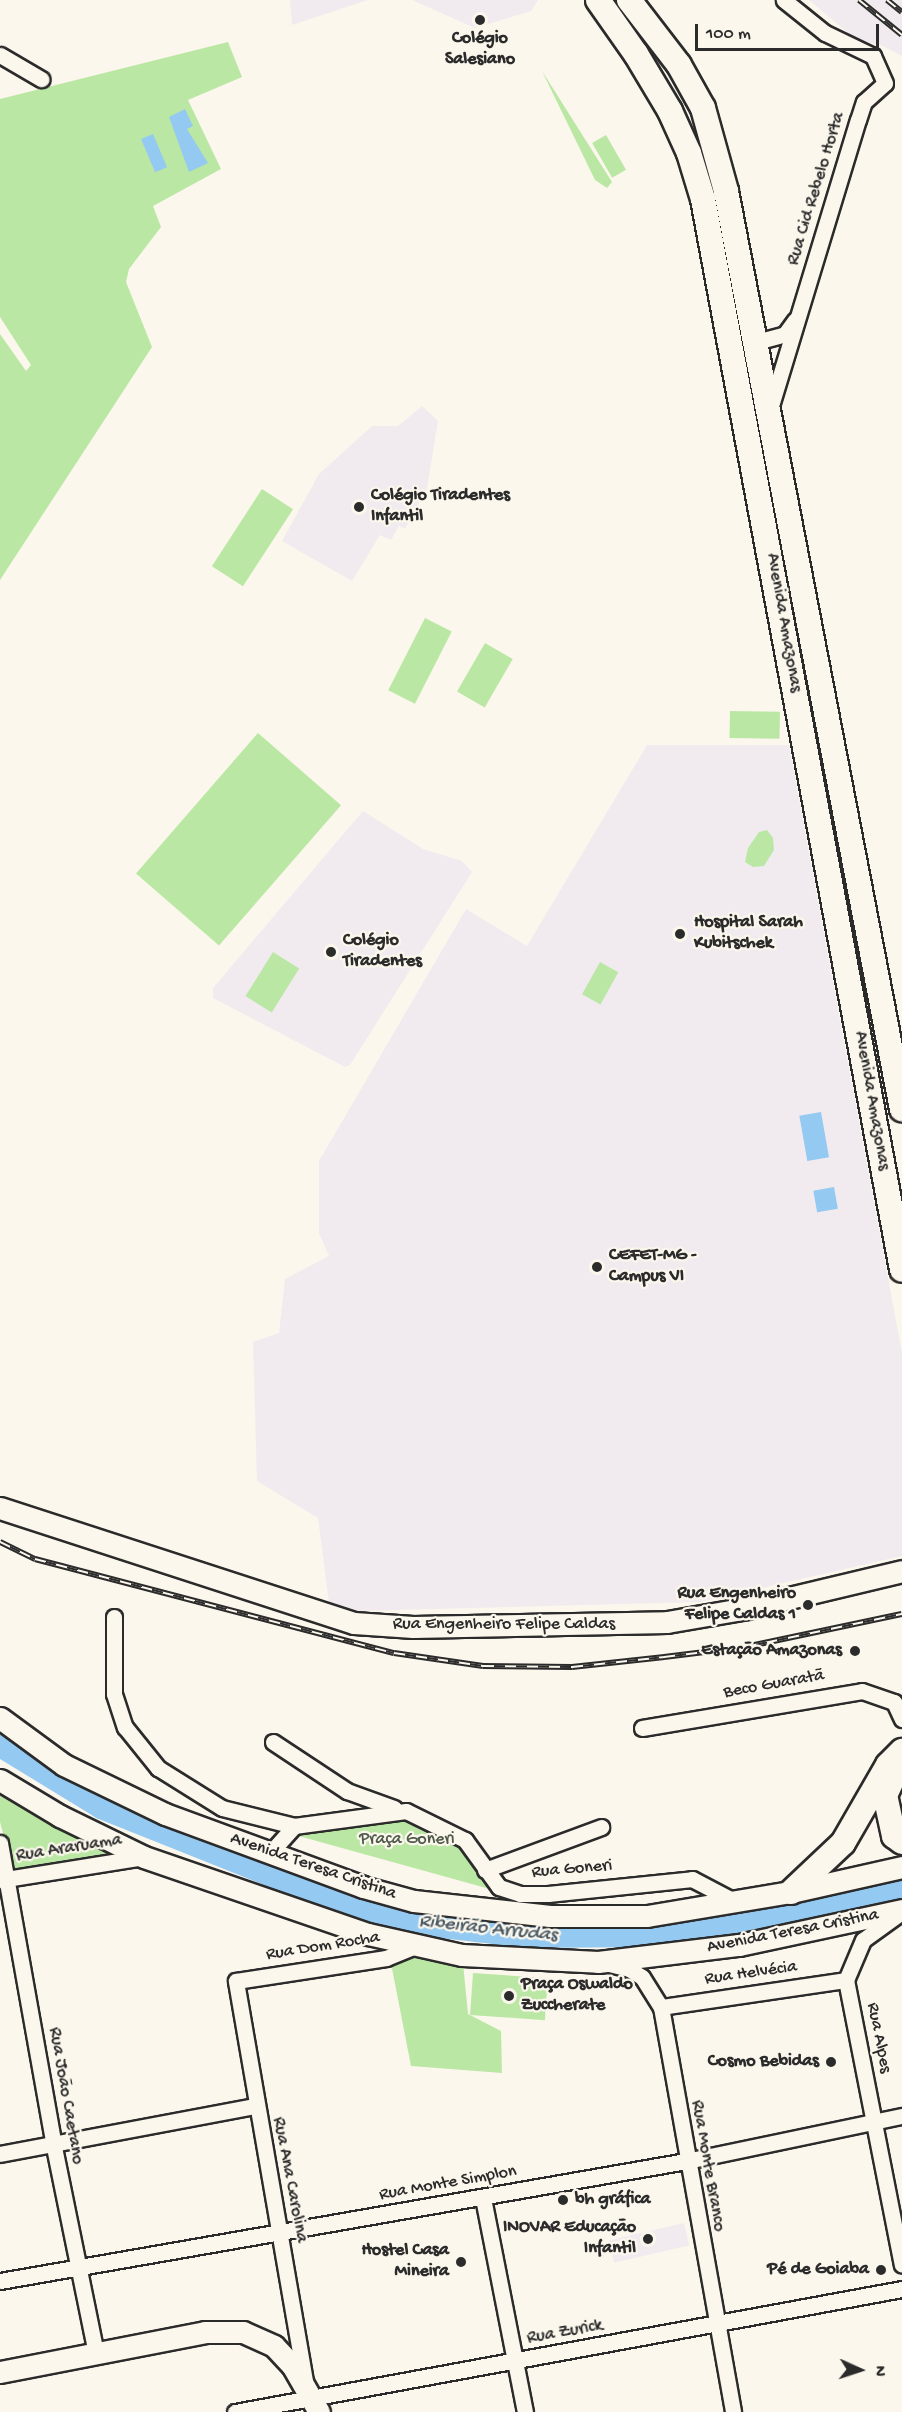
<!DOCTYPE html>
<meta charset="utf-8">
<style>
body{margin:0}
#map{position:relative;width:902px;height:2412px;overflow:hidden;background:#fbf7ec;font-family:"Gochi Hand",sans-serif}
div>[style]{position:absolute}
.built>*{inset:0;background:#f1ebf0;transform-origin:0 0}
.green>*{inset:0;background:#bbe7a5;transform-origin:0 0}
.water>*{inset:0;background:#94c9f1;transform-origin:0 0}
.river>*{height:22px;margin:-11px;padding:0 11px;transform-origin:11px;border-radius:11px;background:#94c9f1}
.roads{filter:drop-shadow(2px 0 #2b2b2b) drop-shadow(-2px 0 #2b2b2b) drop-shadow(0 2px #2b2b2b) drop-shadow(0 -2px #2b2b2b)}
.street>*{height:15px;margin:-7.5px;padding:0 7.5px;transform-origin:7.5px;border-radius:7.5px;background:#fbf7ec}
.secondary>*{height:21px;margin:-10.5px;padding:0 10.5px;transform-origin:10.5px;border-radius:10.5px;background:#fbf7ec}
.primary>*{height:24px;margin:-12px;padding:0 12px;transform-origin:12px;border-radius:12px;background:#fbf7ec}
.rail>*{height:6px;margin-top:-3px;transform-origin:0;background:repeating-linear-gradient(90deg,#fbf7ec 0 11px,#2b2b2b 0 22px);box-sizing:border-box;border-block:2px solid #2b2b2b}
.dots>*{width:16px;height:16px;translate:-50% -50%;box-sizing:border-box;border:3px solid #fbf7ec;border-radius:50%}
span{translate:-50% -50%;white-space:nowrap;text-align:center;line-height:1.15;-webkit-text-stroke:4.5px #fbf7ec;paint-order:stroke}
.poi-label{font-size:18px;color:#2b2b2b;font-weight:700}
.left{translate:0 -50%;text-align:left}
.right{translate:-100% -50%;text-align:right}
.street-label{font-size:18px;color:#2b2b2b}
.park-label{font-size:18px;color:#4f5a4a}
.water-label{font-size:20px;color:#4a5a66;font-style:italic}
.north{position:absolute;left:830px;top:2340px;width:60px;height:60px;-webkit-text-stroke:4px #fbf7ec;paint-order:stroke;rotate:93deg;font-size:16px;font-weight:700;line-height:24px;text-align:center;color:#2b2b2b}
.north::after{content:'';display:block;margin:auto;width:21px;height:27px;background:#2b2b2b;clip-path:polygon(50% 0,100% 100%,50% 72%,0 100%)}
.scale{position:absolute;left:695px;top:24px;width:184px;height:27px;box-sizing:border-box;border:3px solid #2b2b2b;border-top:0;padding-left:8px;font-size:18px;line-height:21px;white-space:nowrap;color:#2b2b2b;-webkit-text-stroke:4px #fbf7ec;paint-order:stroke}
</style>
<div id="map">
<div class="built">
<div style="clip-path:polygon(290px 0,368px 0,292px 25px)"></div>
<div style="clip-path:polygon(412px 0,538px 0,531px 11px,475px 28px)"></div>
<div style="clip-path:polygon(809px 0,902px 0,902px 56px,883px 46px,855px 39px)"></div>
<div style="clip-path:polygon(422px 406px,438px 421px,427px 488px,405px 529px,399px 526px,391px 540px,380px 535px,352px 581px,282px 541px,319px 474px,372px 426px,398px 426px)"></div>
<div style="clip-path:polygon(647px 745px,789px 745px,902px 1353px,902px 1556px,700px 1602px,359px 1611px,329px 1603px,318px 1518px,257px 1481px,253px 1342px,279px 1333px,285px 1279px,329px 1256px,319px 1233px,319px 1161px,466px 909px,527px 946px)"></div>
<div style="clip-path:polygon(363px 811px,423px 849px,462px 861px,472px 872px,350px 1065px,345px 1067px,213px 998px,213px 988px)"></div>
<div style="left:684px;top:2223px;width:23px;height:77px;rotate:77deg"></div>
</div>
<div class="green">
<div style="clip-path:polygon(228px 42px,242px 77px,188px 100px,221px 169px,153px 206px,161px 227px,129px 269px,126px 282px,152px 347px,0 580px,0 334px,26px 371px,31px 365px,0 317px,0 99px)"></div>
<div style="clip-path:polygon(542px 71px,612px 182px,607px 188px,595px 180px)"></div>
<div style="left:606px;top:135px;width:40px;height:16px;rotate:60deg"></div>
<div style="left:262px;top:489px;width:37px;height:92px;rotate:33deg"></div>
<div style="left:425px;top:618px;width:30px;height:81px;rotate:27deg"></div>
<div style="left:485px;top:643px;width:32px;height:56px;rotate:30deg"></div>
<div style="left:730px;top:711px;width:50px;height:27px;rotate:1deg"></div>
<div style="left:258px;top:733px;width:110px;height:186px;rotate:41deg"></div>
<div style="clip-path:polygon(767px 830px,773px 838px,774px 850px,764px 866px,753px 867px,745px 862px,748px 848px,759px 832px)"></div>
<div style="left:273px;top:952px;width:31px;height:52px;rotate:32deg"></div>
<div style="left:600px;top:962px;width:21px;height:37px;rotate:29deg"></div>
<div style="clip-path:polygon(0 1788px,123px 1853px,13px 1870px,0 1822px)"></div>
<div style="clip-path:polygon(406px 1811px,465px 1840px,497px 1891px,295px 1835px)"></div>
<div style="clip-path:polygon(413px 1949px,463px 1963px,468px 2014px,501px 2031px,502px 2073px,411px 2066px,390px 1958px)"></div>
<div style="left:473px;top:1973px;width:75px;height:42px;rotate:4deg"></div>
</div>
<div class="water">
<div style="clip-path:polygon(185px 109px,193px 126px,187px 129px,208px 163px,189px 172px,169px 117px)"></div>
<div style="left:153px;top:134px;width:36px;height:13px;rotate:67deg"></div>
<div style="left:821px;top:1112px;width:46px;height:22px;rotate:80deg"></div>
<div style="left:834px;top:1187px;width:22px;height:21px;rotate:80deg"></div>
</div>
<div class="river">
<div style="left:0;top:1746px;width:119px;rotate:31.5deg"></div>
<div style="left:101px;top:1808px;width:253px;rotate:21.8deg"></div>
<div style="left:336px;top:1902px;width:91px;rotate:14.6deg"></div>
<div style="left:424px;top:1925px;width:105px;rotate:6.6deg"></div>
<div style="left:528px;top:1937px;width:125px;rotate:-0.5deg"></div>
<div style="left:653px;top:1936px;width:77px;rotate:-7.5deg"></div>
<div style="left:729px;top:1926px;width:177px;rotate:-11.8deg"></div>
</div>
<div class="roads">
<div class="street">
<div style="left:0;top:55px;width:48px;rotate:30.3deg"></div>
<div style="left:756px;top:342px;width:30px;rotate:-15deg"></div>
<div style="left:785px;top:334px;width:17px;rotate:-54deg"></div>
<div style="left:770px;top:409px;width:302px;rotate:-73.1deg"></div>
<div style="left:858px;top:120px;width:19px;rotate:-72deg"></div>
<div style="left:864px;top:102px;width:28px;rotate:-42deg"></div>
<div style="left:885px;top:83px;width:30px;rotate:-114deg"></div>
<div style="left:873px;top:56px;width:53px;rotate:-154.4deg"></div>
<div style="left:825px;top:33px;width:53px;rotate:-141.2deg"></div>
<div style="left:114px;top:1617px;width:77px;rotate:90deg"></div>
<div style="left:114px;top:1694px;width:35px;rotate:72deg"></div>
<div style="left:125px;top:1727px;width:53px;rotate:51.2deg"></div>
<div style="left:158px;top:1768px;width:75px;rotate:32deg"></div>
<div style="left:222px;top:1808px;width:74px;rotate:14deg"></div>
<div style="left:294px;top:1826px;width:113px;rotate:-7.6deg"></div>
<div style="left:406px;top:1811px;width:66px;rotate:26.2deg"></div>
<div style="left:465px;top:1840px;width:58px;rotate:54.1deg"></div>
<div style="left:499px;top:1887px;width:22px;rotate:18deg"></div>
<div style="left:520px;top:1894px;width:28px"></div>
<div style="left:548px;top:1894px;width:145px;rotate:-5.9deg"></div>
<div style="left:692px;top:1879px;width:50px;rotate:27.6deg"></div>
<div style="left:642px;top:1728px;width:223px;rotate:-9.5deg"></div>
<div style="left:862px;top:1691px;width:34px;rotate:19deg"></div>
<div style="left:894px;top:1702px;width:19px;rotate:65deg"></div>
<div style="left:273px;top:1742px;width:89px;rotate:33.5deg"></div>
<div style="left:347px;top:1791px;width:50px;rotate:19.9deg"></div>
<div style="left:0;top:1843px;width:304px;rotate:79.9deg"></div>
<div style="left:53px;top:2142px;width:216px;rotate:78.5deg"></div>
<div style="left:270px;top:1853px;width:36px;rotate:-48deg"></div>
<div style="left:485px;top:1870px;width:124px;rotate:-20.3deg"></div>
<div style="left:0;top:1880px;width:146px;rotate:-9.1deg"></div>
<div style="left:899px;top:1914px;width:44px;rotate:144.2deg"></div>
<div style="left:863px;top:1940px;width:43px;rotate:113deg"></div>
<div style="left:846px;top:1980px;width:290px;rotate:78.9deg"></div>
<div style="left:609px;top:1964px;width:21px;rotate:14deg"></div>
<div style="left:629px;top:1969px;width:15px;rotate:32deg"></div>
<div style="left:642px;top:1977px;width:36px;rotate:58deg"></div>
<div style="left:661px;top:2007px;width:411px;rotate:79.9deg"></div>
<div style="left:661px;top:2007px;width:187px;rotate:-8.3deg"></div>
<div style="left:0;top:2154px;width:259px;rotate:-10.7deg"></div>
<div style="left:483px;top:2198px;width:218px;rotate:78.9deg"></div>
<div style="left:0;top:2281px;width:696px;rotate:-9.92deg"></div>
<div style="left:686px;top:2161px;width:221px;rotate:-11.8deg"></div>
<div style="left:305px;top:2381px;width:406px;rotate:-99.8deg"></div>
<div style="left:236px;top:1981px;width:152px;rotate:-8.7deg"></div>
<div style="left:386px;top:1958px;width:31px;rotate:-22deg"></div>
<div style="left:235px;top:2412px;width:678px;rotate:-10.45deg"></div>
</div>
<div class="secondary">
<div style="left:0;top:1508px;width:372px;rotate:18deg"></div>
<div style="left:354px;top:1623px;width:59px;rotate:3.9deg"></div>
<div style="left:413px;top:1627px;width:254px;rotate:-1.1deg"></div>
<div style="left:667px;top:1622px;width:81px;rotate:-9.9deg"></div>
<div style="left:747px;top:1608px;width:159px;rotate:-13.4deg"></div>
<div style="left:0;top:1718px;width:79px;rotate:36.3deg"></div>
<div style="left:64px;top:1765px;width:112px;rotate:25.9deg"></div>
<div style="left:165px;top:1814px;width:211px;rotate:20.2deg"></div>
<div style="left:363px;top:1887px;width:53px;rotate:15.4deg"></div>
<div style="left:414px;top:1901px;width:137px;rotate:6.3deg"></div>
<div style="left:550px;top:1916px;width:97px"></div>
<div style="left:647px;top:1916px;width:146px;rotate:-9.5deg"></div>
<div style="left:791px;top:1892px;width:114px;rotate:-12.7deg"></div>
<div style="left:0;top:1780px;width:70px;rotate:31deg"></div>
<div style="left:60px;top:1816px;width:93px;rotate:26deg"></div>
<div style="left:144px;top:1857px;width:237px;rotate:19deg"></div>
<div style="left:368px;top:1934px;width:96px;rotate:12.6deg"></div>
<div style="left:462px;top:1955px;width:136px;rotate:2.9deg"></div>
<div style="left:598px;top:1962px;width:142px;rotate:-6.9deg"></div>
<div style="left:739px;top:1945px;width:167px;rotate:-12.1deg"></div>
<div style="left:0;top:2372px;width:209px;rotate:-11deg"></div>
<div style="left:205px;top:2332px;width:38px"></div>
<div style="left:243px;top:2332px;width:34px;rotate:24deg"></div>
<div style="left:274px;top:2346px;width:26px;rotate:47deg"></div>
<div style="left:292px;top:2365px;width:54px;rotate:60.1deg"></div>
</div>
<div class="primary">
<div style="left:598px;top:0;width:66px;rotate:54.9deg"></div>
<div style="left:636px;top:54px;width:66px;rotate:59.2deg"></div>
<div style="left:670px;top:111px;width:46px;rotate:65.7deg"></div>
<div style="left:689px;top:153px;width:48px;rotate:73.1deg"></div>
<div style="left:703px;top:199px;width:1089px;rotate:79.47deg"></div>
<div style="left:629px;top:0;width:82px;rotate:52.4deg"></div>
<div style="left:679px;top:65px;width:49px;rotate:60.8deg"></div>
<div style="left:703px;top:108px;width:86px;rotate:74.5deg"></div>
<div style="left:726px;top:191px;width:935px;rotate:79.15deg"></div>
<div style="left:895px;top:1774px;width:23px;rotate:115deg"></div>
<div style="left:885px;top:1795px;width:42px;rotate:77.6deg"></div>
<div style="left:894px;top:1836px;width:10px;rotate:37deg"></div>
<div style="left:791px;top:1892px;width:71px;rotate:-43.3deg"></div>
<div style="left:843px;top:1843px;width:90px;rotate:-60deg"></div>
<div style="left:888px;top:1765px;width:20px;rotate:-45deg"></div>
</div>
</div>
<div class="rail">
<div style="left:859px;top:0;width:55px;rotate:39.1deg"></div>
<div style="left:887px;top:0;width:19px;rotate:39deg"></div>
<div style="left:0;top:1542px;width:39px;rotate:26deg"></div>
<div style="left:35px;top:1559px;width:371px;rotate:14.7deg"></div>
<div style="left:394px;top:1653px;width:90px;rotate:8.3deg"></div>
<div style="left:483px;top:1666px;width:89px;rotate:0.6deg"></div>
<div style="left:572px;top:1667px;width:93px;rotate:-6.2deg"></div>
<div style="left:664px;top:1657px;width:82px;rotate:-7deg"></div>
<div style="left:745px;top:1647px;width:160px;rotate:-11.9deg"></div>
</div>
<div class="dots">
<div style="left:480px;top:20px;background:#2b2b2b"></div>
<div style="left:359px;top:507px;background:#2b2b2b"></div>
<div style="left:680px;top:934px;background:#2b2b2b"></div>
<div style="left:331px;top:952px;background:#2b2b2b"></div>
<div style="left:597px;top:1267px;background:#2b2b2b"></div>
<div style="left:808px;top:1605px;background:#2b2b2b"></div>
<div style="left:855px;top:1651px;background:#2b2b2b"></div>
<div style="left:509px;top:1996px;background:#2b2b2b"></div>
<div style="left:831px;top:2062px;background:#2b2b2b"></div>
<div style="left:563px;top:2200px;background:#2b2b2b"></div>
<div style="left:648px;top:2239px;background:#2b2b2b"></div>
<div style="left:461px;top:2262px;background:#2b2b2b"></div>
<div style="left:881px;top:2270px;background:#2b2b2b"></div>
</div>
<div class="poi-label">
<span style="left:480px;top:50px">Colégio<br>Salesiano</span>
<span class="left" style="left:371px;top:507px">Colégio Tiradentes<br>Infantil</span>
<span class="left" style="left:694px;top:934px">Hospital Sarah<br>Kubitschek</span>
<span class="left" style="left:343px;top:952px">Colégio<br>Tiradentes</span>
<span class="left" style="left:609px;top:1267px">CEFET-MG -<br>Campus VI</span>
<span class="right" style="left:796px;top:1605px">Rua Engenheiro<br>Felipe Caldas 1</span>
<span class="right" style="left:842px;top:1651px">Estação Amazonas</span>
<span class="left" style="left:521px;top:1996px">Praça Oswaldo<br>Zuccherate</span>
<span class="right" style="left:819px;top:2062px">Cosmo Bebidas</span>
<span class="left" style="left:575px;top:2200px">bh gráfica</span>
<span class="right" style="left:636px;top:2239px">INOVAR Educação<br>Infantil</span>
<span class="right" style="left:449px;top:2262px">Hostel Casa<br>Mineira</span>
<span class="right" style="left:869px;top:2270px">Pé de Goiaba</span>
</div>
<div class="street-label">
<span style="left:817px;top:189px;rotate:-73deg">Rua Cid Rebelo Horta</span>
<span style="left:783px;top:623px;rotate:80deg">Avenida Amazonas</span>
<span style="left:871px;top:1101px;rotate:80deg">Avenida Amazonas</span>
<span style="left:504px;top:1625px">Rua Engenheiro Felipe Caldas</span>
<span style="left:774px;top:1685px;rotate:-10deg">Beco Guaratã</span>
<span style="left:69px;top:1849px;rotate:-9deg">Rua Araruama</span>
<span style="left:313px;top:1867px;rotate:19deg">Avenida Teresa Cristina</span>
<span style="left:572px;top:1870px;rotate:-5deg">Rua Goneri</span>
<span style="left:793px;top:1932px;rotate:-11deg">Avenida Teresa Cristina</span>
<span style="left:323px;top:1947px;rotate:-9deg">Rua Dom Rocha</span>
<span style="left:751px;top:1974px;rotate:-8deg">Rua Helvécia</span>
<span style="left:878px;top:2038px;rotate:79deg">Rua Alpes</span>
<span style="left:65px;top:2096px;rotate:80deg">Rua João Caetano</span>
<span style="left:707px;top:2166px;rotate:80deg">Rua Monte Branco</span>
<span style="left:289px;top:2180px;rotate:79deg">Rua Ana Carolina</span>
<span style="left:448px;top:2184px;rotate:-10deg">Rua Monte Simplon</span>
<span style="left:565px;top:2333px;rotate:-10deg">Rua Zurick</span>
</div>
<div class="park-label">
<span style="left:407px;top:1840px">Praça Goneri</span>
</div>
<div class="water-label">
<span style="left:488px;top:1929px;rotate:6deg">Ribeirão Arrudas</span>
</div>
<div class="north">N</div>
<div class="scale">100 m</div>
</div>
